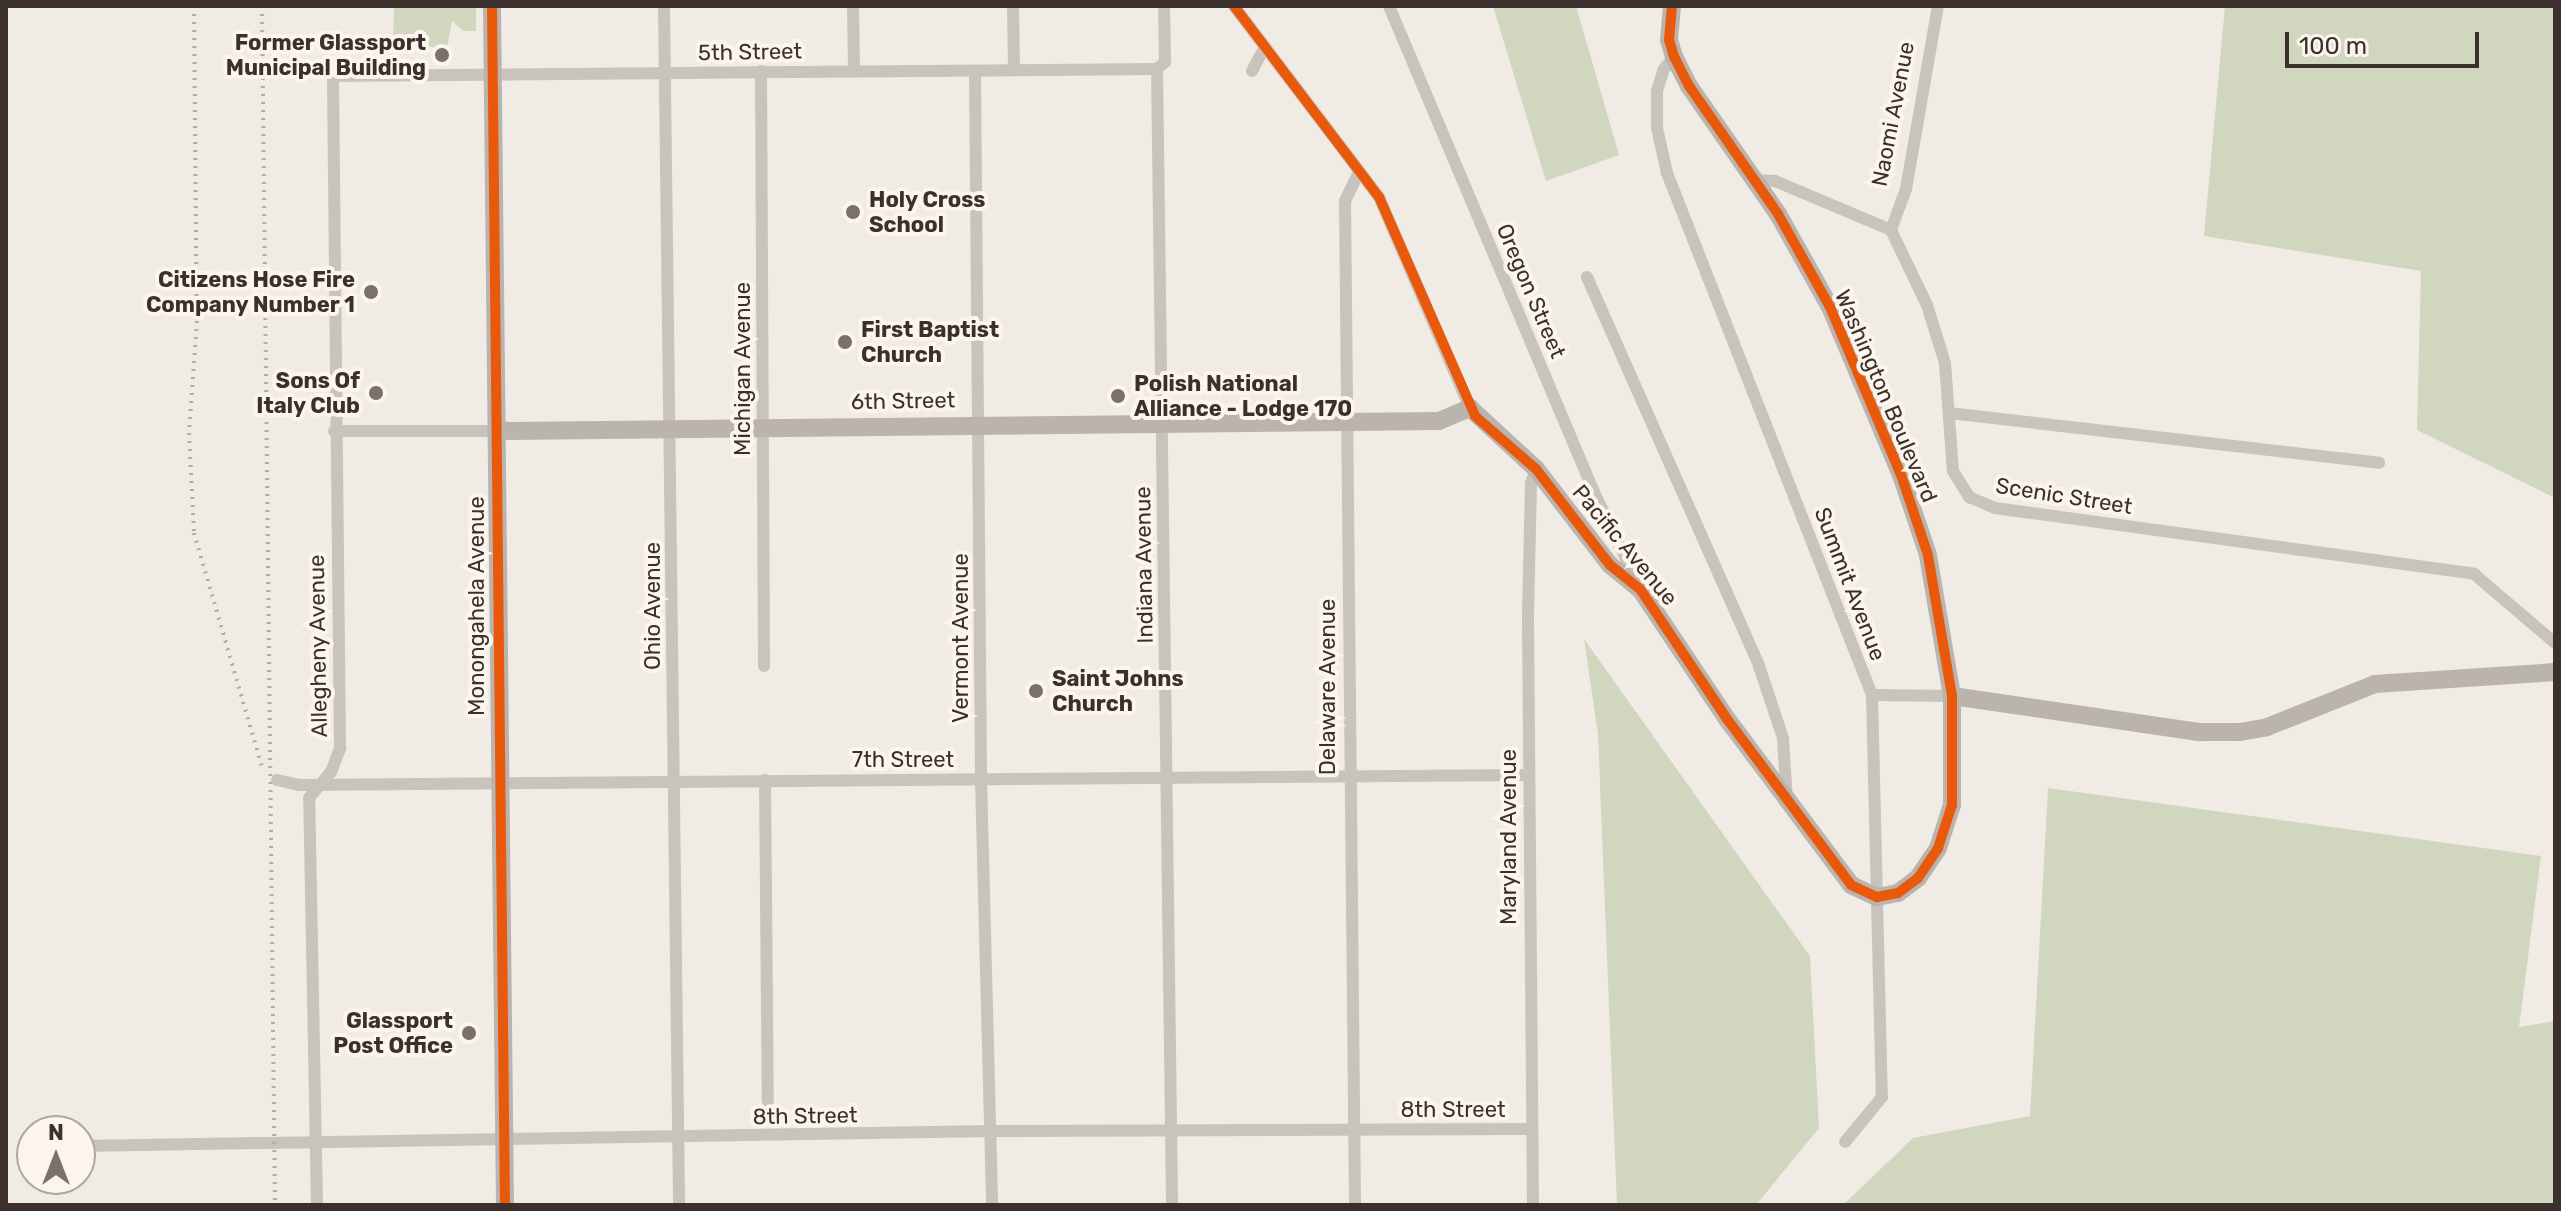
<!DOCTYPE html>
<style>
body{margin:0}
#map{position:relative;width:2561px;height:1211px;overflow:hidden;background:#f0ebe5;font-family:Rubik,sans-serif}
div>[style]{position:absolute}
.green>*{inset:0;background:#d1d6bf}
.street>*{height:12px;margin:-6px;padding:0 6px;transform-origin:6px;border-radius:6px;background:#c9c3be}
.secondary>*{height:18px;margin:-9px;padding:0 9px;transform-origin:9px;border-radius:9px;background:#bab3ae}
.rail>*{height:4px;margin-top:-2px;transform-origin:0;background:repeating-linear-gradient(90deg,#b1aca8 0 2px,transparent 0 8px)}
.cycleway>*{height:10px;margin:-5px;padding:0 5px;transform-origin:5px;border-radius:5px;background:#e8590c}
.dots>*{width:22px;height:22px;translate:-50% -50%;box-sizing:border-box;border:4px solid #fbf5ee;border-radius:50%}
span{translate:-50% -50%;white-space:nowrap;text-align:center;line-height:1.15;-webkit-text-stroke:8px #fbf5ee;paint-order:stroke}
.poi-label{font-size:22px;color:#3b302b;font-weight:700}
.right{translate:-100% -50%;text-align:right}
.left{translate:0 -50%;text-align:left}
.street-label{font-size:22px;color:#3b302b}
.frame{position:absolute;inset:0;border:8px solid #3b302b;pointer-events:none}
.north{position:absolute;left:16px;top:1115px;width:80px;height:80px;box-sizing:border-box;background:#fbf5ee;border:2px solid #aea6a0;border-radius:50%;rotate:0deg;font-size:22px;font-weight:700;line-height:32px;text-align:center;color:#3b302b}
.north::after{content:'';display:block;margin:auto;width:28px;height:36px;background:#7a716c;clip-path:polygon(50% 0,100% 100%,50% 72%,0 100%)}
.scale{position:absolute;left:2285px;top:32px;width:194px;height:36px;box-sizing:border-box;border:4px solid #3b302b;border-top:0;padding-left:10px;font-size:24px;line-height:28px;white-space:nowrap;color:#3b302b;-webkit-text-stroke:6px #fbf5ee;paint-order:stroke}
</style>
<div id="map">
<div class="green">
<div style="clip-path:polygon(394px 6px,476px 6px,476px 31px,463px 31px,452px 21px,447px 48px,393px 44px)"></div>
<div style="clip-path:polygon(1493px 6px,1576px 6px,1619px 155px,1546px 181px)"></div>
<div style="clip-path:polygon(2225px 6px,2555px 6px,2555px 498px,2417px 430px,2421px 271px,2204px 236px)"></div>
<div style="clip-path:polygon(1584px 639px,1810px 956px,1819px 1128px,1756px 1205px,1617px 1205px,1598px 734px)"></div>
<div style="clip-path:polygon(2048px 788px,2541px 856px,2519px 1027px,2555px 1021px,2555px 1205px,1843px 1205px,1913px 1138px,2030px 1116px)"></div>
</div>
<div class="street">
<div style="left:664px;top:6px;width:1199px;rotate:89.28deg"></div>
<div style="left:853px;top:6px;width:64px;rotate:89.1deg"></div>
<div style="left:1013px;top:6px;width:64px;rotate:89.1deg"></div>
<div style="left:1234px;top:6px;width:240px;rotate:52.8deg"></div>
<div style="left:1379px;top:197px;width:230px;rotate:66.7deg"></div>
<div style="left:1389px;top:6px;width:527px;rotate:67.13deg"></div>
<div style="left:1594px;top:492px;width:104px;rotate:64.4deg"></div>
<div style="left:1674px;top:57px;width:16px;rotate:130deg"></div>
<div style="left:1664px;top:69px;width:23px;rotate:108deg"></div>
<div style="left:1657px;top:91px;width:37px;rotate:90deg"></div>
<div style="left:1657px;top:128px;width:46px;rotate:77.5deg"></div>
<div style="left:1667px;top:173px;width:561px;rotate:68.56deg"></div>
<div style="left:1872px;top:695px;width:402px;rotate:88.6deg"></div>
<div style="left:1882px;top:1097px;width:58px;rotate:129.4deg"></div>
<div style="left:1157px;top:69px;width:1136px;rotate:89.24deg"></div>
<div style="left:761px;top:71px;width:595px;rotate:89.71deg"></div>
<div style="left:975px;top:71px;width:708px;rotate:89.51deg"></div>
<div style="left:981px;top:779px;width:426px;rotate:88.5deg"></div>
<div style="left:1252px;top:71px;width:26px;rotate:-62deg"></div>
<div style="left:1754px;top:180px;width:21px;rotate:3deg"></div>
<div style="left:1775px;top:181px;width:126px;rotate:22.9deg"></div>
<div style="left:1891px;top:230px;width:83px;rotate:64.4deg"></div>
<div style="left:1927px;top:305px;width:61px;rotate:72.8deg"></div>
<div style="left:1945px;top:363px;width:108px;rotate:85.8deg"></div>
<div style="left:1953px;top:471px;width:31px;rotate:58deg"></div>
<div style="left:1969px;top:497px;width:28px;rotate:23deg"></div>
<div style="left:1995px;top:508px;width:484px;rotate:7.8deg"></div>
<div style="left:2474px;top:574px;width:106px;rotate:40.4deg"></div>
<div style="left:1891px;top:230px;width:44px;rotate:-69.9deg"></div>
<div style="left:1906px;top:189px;width:186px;rotate:-80.1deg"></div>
<div style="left:1587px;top:277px;width:425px;rotate:66.1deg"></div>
<div style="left:1759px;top:666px;width:76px;rotate:71.6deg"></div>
<div style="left:1783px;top:738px;width:63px;rotate:86.4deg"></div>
<div style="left:1949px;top:413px;width:433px;rotate:6.6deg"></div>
<div style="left:334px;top:431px;width:163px"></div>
<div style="left:1872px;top:695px;width:80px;rotate:0.7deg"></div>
<div style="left:277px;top:780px;width:22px;rotate:13deg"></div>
<div style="left:298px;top:785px;width:1231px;rotate:-0.47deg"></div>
<div style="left:765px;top:780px;width:321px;rotate:89.5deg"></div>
<div style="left:80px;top:1146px;width:913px;rotate:-0.94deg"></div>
<div style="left:993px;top:1131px;width:538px;rotate:-0.21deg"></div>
<div style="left:317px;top:1205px;width:407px;rotate:-91.1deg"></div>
<div style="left:309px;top:798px;width:34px;rotate:-50deg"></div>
<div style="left:331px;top:772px;width:26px;rotate:-69deg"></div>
<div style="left:340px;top:748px;width:672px;rotate:-90.6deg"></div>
<div style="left:333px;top:76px;width:824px;rotate:-0.49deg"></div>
<div style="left:1157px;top:69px;width:11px;rotate:-41deg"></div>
<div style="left:1165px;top:62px;width:56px;rotate:-91deg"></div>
<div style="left:1355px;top:1205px;width:1004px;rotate:-90.57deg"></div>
<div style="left:1345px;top:201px;width:32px;rotate:-64deg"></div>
<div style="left:1533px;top:1205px;width:590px;rotate:-90.49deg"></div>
<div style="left:1528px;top:615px;width:132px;rotate:-88.7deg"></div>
<div style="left:1531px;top:483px;width:15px;rotate:-70deg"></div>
</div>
<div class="secondary">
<div style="left:492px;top:6px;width:1199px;rotate:89.38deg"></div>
<div style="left:497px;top:431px;width:942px;rotate:-0.61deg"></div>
<div style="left:1439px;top:421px;width:34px;rotate:-23deg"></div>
<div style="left:1470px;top:408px;width:90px;rotate:42.7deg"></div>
<div style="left:1536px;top:469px;width:121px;rotate:52.4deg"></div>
<div style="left:1610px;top:565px;width:38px;rotate:39deg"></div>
<div style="left:1640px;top:589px;width:156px;rotate:56.2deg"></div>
<div style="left:1727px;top:719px;width:207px;rotate:53.2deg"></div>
<div style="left:1851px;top:885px;width:29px;rotate:25deg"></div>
<div style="left:1877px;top:897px;width:21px;rotate:-11deg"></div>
<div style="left:1898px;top:893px;width:25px;rotate:-37deg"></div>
<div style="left:1918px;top:878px;width:36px;rotate:-56deg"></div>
<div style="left:1938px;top:848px;width:45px;rotate:-72deg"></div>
<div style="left:1952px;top:805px;width:109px;rotate:-90deg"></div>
<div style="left:1952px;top:696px;width:143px;rotate:-99.7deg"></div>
<div style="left:1928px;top:555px;width:84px;rotate:-108.6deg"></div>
<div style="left:1901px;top:475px;width:182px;rotate:-112.9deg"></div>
<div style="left:1830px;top:307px;width:107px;rotate:-119.2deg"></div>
<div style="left:1778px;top:214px;width:156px;rotate:-124.8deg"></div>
<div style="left:1689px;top:86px;width:33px;rotate:-117deg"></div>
<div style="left:1674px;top:57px;width:18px;rotate:-106deg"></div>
<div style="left:1669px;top:40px;width:34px;rotate:-85deg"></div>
<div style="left:1952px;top:696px;width:251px;rotate:8.3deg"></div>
<div style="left:2200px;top:732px;width:40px"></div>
<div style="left:2240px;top:732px;width:27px;rotate:-10deg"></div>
<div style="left:2267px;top:727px;width:116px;rotate:-21.7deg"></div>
<div style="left:2375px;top:684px;width:180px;rotate:-3.8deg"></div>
</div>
<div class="rail">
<div style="left:194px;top:6px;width:315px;rotate:89.5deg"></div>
<div style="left:197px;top:321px;width:112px;rotate:94.1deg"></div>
<div style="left:189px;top:433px;width:100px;rotate:87.1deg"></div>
<div style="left:194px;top:533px;width:244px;rotate:73.8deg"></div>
<div style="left:262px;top:6px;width:1199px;rotate:89.38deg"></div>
</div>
<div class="cycleway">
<div style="left:492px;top:6px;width:1199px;rotate:89.38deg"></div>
<div style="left:1234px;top:6px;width:240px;rotate:52.8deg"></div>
<div style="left:1379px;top:197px;width:239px;rotate:66.3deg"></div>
<div style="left:1475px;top:416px;width:81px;rotate:41deg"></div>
<div style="left:1536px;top:469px;width:121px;rotate:52.4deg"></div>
<div style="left:1610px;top:565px;width:38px;rotate:39deg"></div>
<div style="left:1640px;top:589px;width:156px;rotate:56.2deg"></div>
<div style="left:1727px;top:719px;width:207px;rotate:53.2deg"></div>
<div style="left:1851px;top:885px;width:29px;rotate:25deg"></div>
<div style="left:1877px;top:897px;width:21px;rotate:-11deg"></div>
<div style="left:1898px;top:893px;width:25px;rotate:-37deg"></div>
<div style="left:1918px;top:878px;width:36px;rotate:-56deg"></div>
<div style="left:1938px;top:848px;width:45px;rotate:-72deg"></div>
<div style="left:1952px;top:805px;width:109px;rotate:-90deg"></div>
<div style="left:1952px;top:696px;width:143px;rotate:-99.7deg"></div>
<div style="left:1928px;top:555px;width:84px;rotate:-108.6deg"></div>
<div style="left:1901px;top:475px;width:182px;rotate:-112.9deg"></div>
<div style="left:1830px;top:307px;width:107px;rotate:-119.2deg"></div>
<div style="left:1778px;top:214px;width:156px;rotate:-124.8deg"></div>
<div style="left:1689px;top:86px;width:33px;rotate:-117deg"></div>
<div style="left:1674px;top:57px;width:18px;rotate:-106deg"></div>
<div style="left:1669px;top:40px;width:34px;rotate:-85deg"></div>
</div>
<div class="dots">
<div style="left:442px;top:55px;background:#7a716c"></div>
<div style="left:853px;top:212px;background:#7a716c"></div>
<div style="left:371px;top:292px;background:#7a716c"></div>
<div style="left:845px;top:342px;background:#7a716c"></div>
<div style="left:376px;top:393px;background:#7a716c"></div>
<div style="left:1118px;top:396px;background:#7a716c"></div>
<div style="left:1036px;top:691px;background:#7a716c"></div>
<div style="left:469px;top:1033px;background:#7a716c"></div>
</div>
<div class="poi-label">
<span class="right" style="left:426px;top:55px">Former Glassport<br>Municipal Building</span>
<span class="left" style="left:869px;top:212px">Holy Cross<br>School</span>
<span class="right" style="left:355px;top:292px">Citizens Hose Fire<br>Company Number 1</span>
<span class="left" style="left:861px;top:342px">First Baptist<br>Church</span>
<span class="right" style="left:360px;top:393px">Sons Of<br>Italy Club</span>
<span class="left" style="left:1134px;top:396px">Polish National<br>Alliance - Lodge 170</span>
<span class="left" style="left:1052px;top:691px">Saint Johns<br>Church</span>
<span class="right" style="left:453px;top:1033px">Glassport<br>Post Office</span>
</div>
<div class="street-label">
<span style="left:750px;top:52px;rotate:-1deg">5th Street</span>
<span style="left:1893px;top:114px;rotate:-79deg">Naomi Avenue</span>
<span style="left:1531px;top:291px;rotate:67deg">Oregon Street</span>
<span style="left:743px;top:369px;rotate:-90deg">Michigan Avenue</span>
<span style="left:1886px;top:396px;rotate:67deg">Washington Boulevard</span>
<span style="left:903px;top:401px;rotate:-1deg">6th Street</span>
<span style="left:2064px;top:496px;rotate:9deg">Scenic Street</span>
<span style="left:1625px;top:545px;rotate:50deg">Pacific Avenue</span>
<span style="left:1144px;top:565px;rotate:-91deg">Indiana Avenue</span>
<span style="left:1850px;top:584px;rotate:69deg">Summit Avenue</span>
<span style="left:477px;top:606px;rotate:-90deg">Monongahela Avenue</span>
<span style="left:653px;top:606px;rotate:-90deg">Ohio Avenue</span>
<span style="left:961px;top:638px;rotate:-90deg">Vermont Avenue</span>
<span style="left:318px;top:646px;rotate:-91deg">Allegheny Avenue</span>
<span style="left:1328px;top:687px;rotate:-90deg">Delaware Avenue</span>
<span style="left:903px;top:760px">7th Street</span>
<span style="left:1509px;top:837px;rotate:-90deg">Maryland Avenue</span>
<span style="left:1453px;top:1110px">8th Street</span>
<span style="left:805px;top:1116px;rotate:-1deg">8th Street</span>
</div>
<div class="frame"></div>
<div class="north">N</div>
<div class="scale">100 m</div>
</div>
